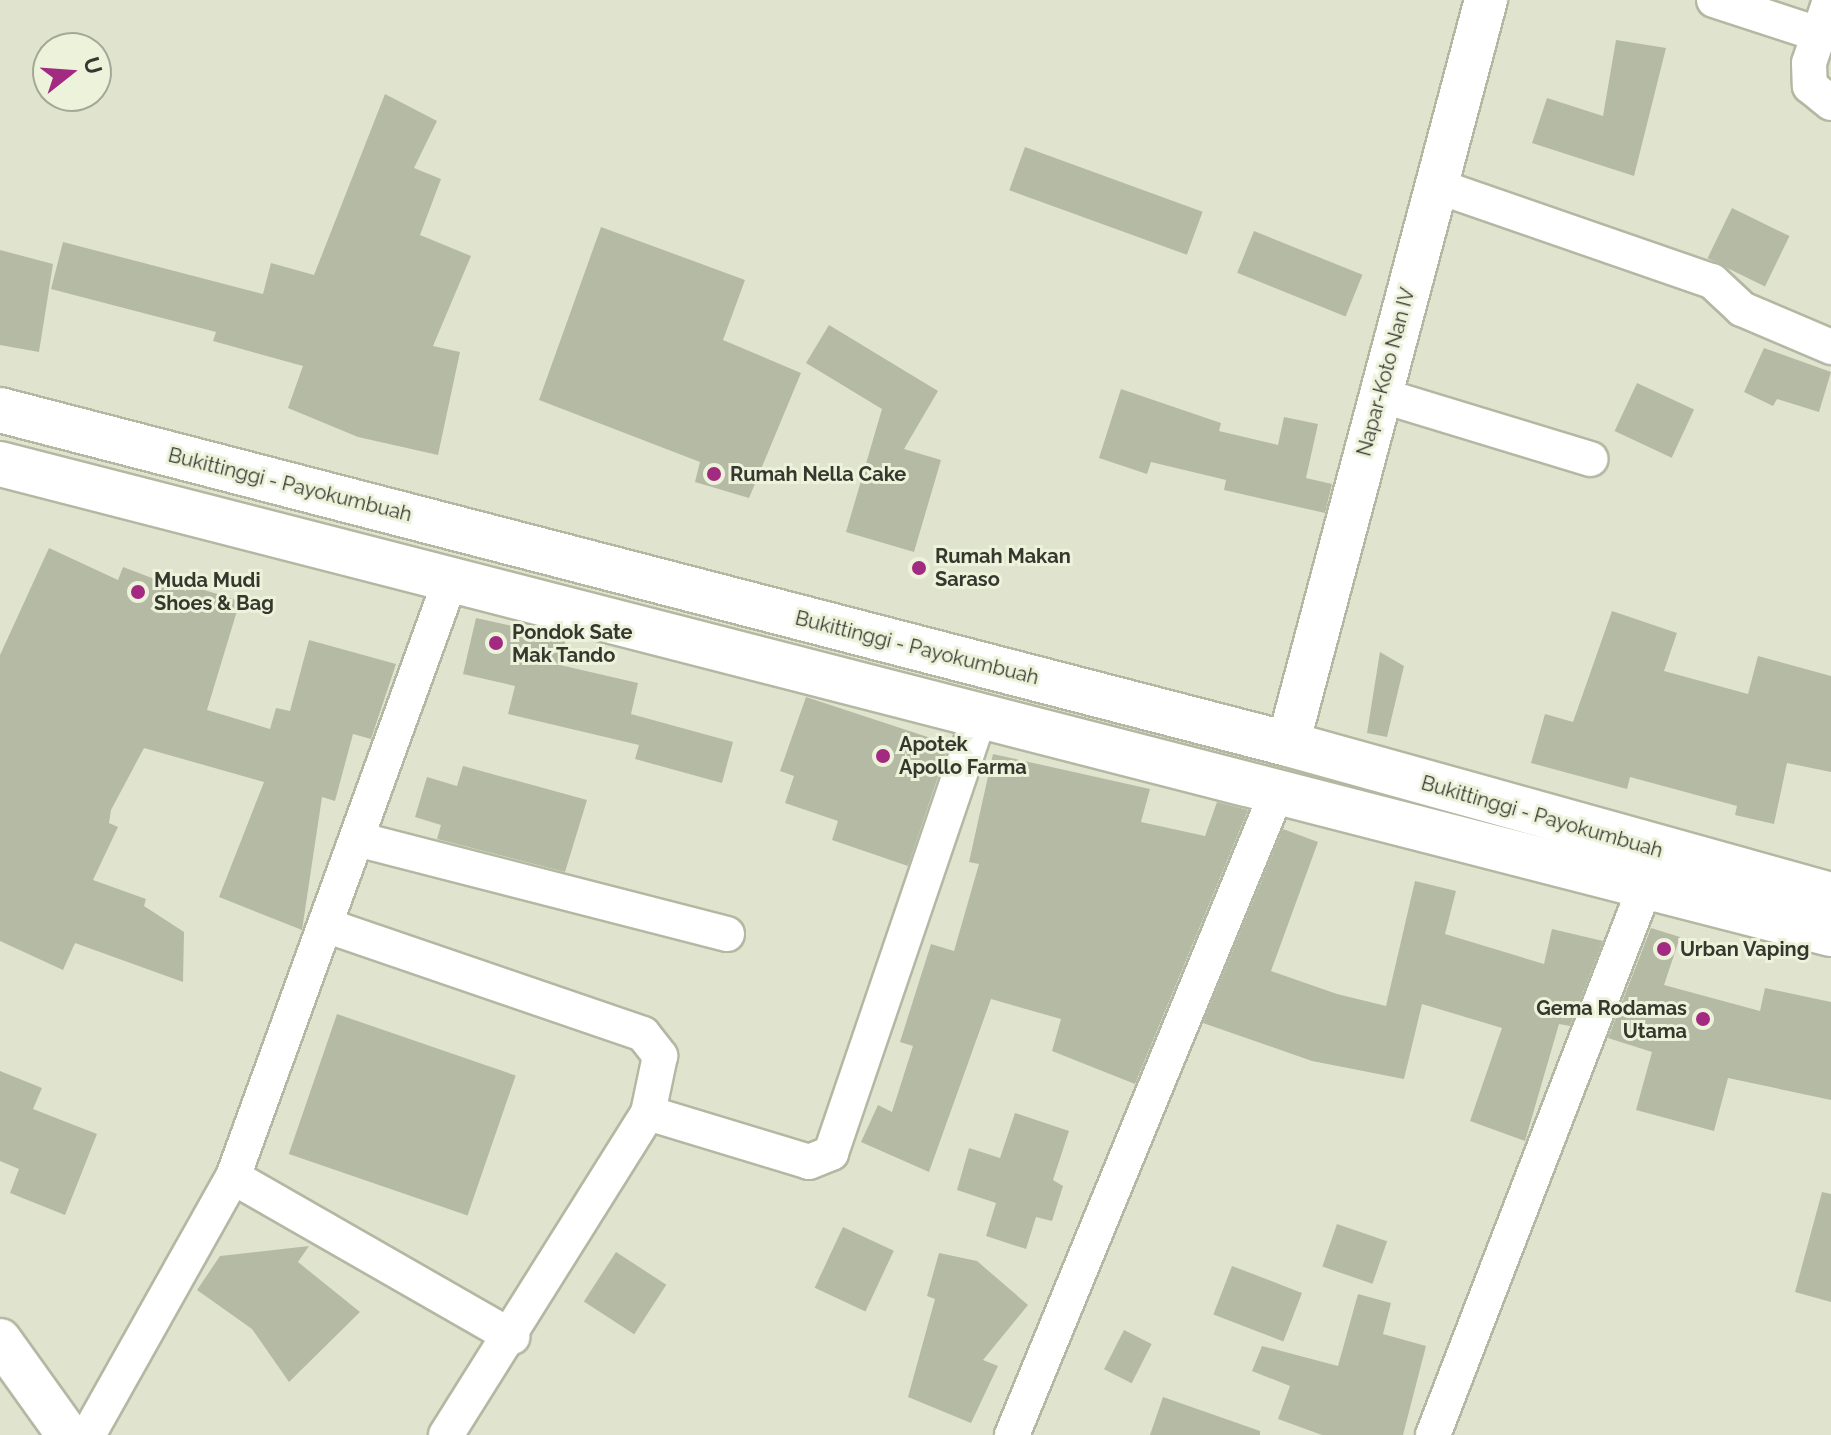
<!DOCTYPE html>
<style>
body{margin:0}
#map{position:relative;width:1831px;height:1435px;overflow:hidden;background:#e0e4ce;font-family:Raleway,sans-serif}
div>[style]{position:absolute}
.building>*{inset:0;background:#b5baa4;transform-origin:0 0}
.roads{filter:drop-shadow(2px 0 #b3b8a2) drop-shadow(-2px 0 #b3b8a2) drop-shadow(0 2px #b3b8a2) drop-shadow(0 -2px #b3b8a2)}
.minor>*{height:34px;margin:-17px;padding:0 17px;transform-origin:17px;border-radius:17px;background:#fff}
.tertiary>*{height:42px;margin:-21px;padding:0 21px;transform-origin:21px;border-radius:21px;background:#fff}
.trunk>*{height:44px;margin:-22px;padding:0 22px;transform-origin:22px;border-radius:22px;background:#fff}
.dots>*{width:22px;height:22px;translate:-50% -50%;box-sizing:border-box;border:4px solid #edf2db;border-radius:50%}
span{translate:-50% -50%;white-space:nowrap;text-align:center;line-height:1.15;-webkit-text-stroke:6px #edf2db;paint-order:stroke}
.street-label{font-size:20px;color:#36382f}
.poi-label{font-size:20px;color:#36382f;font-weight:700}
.left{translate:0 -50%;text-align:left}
.right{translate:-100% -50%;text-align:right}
.north{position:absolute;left:32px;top:32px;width:80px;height:80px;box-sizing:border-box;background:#edf2db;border:2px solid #a4a896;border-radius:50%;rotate:73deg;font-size:22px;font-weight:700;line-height:32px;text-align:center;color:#36382f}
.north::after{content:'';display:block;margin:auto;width:28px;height:36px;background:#a32a81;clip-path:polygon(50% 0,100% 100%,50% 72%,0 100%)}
</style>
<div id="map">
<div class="building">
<div style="clip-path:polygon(1616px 40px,1666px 48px,1634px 176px,1532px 143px,1547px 98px,1603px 116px)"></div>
<div style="clip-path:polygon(385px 94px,437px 121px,414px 168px,441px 179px,420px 235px,471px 256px,433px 346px,460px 352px,438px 455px,358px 437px,288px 408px,303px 366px,213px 341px,216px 332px,51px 289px,63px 242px,263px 294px,271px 263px,314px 275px)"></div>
<div style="left:1025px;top:147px;width:189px;height:46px;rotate:20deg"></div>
<div style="left:1732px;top:208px;width:64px;height:56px;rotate:26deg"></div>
<div style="clip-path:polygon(601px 227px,745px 280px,723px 340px,801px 373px,749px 498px,695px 482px,700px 462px,539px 400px)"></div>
<div style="left:1254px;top:231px;width:117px;height:45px;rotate:22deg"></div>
<div style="clip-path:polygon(0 250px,53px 264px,39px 352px,0 345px)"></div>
<div style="clip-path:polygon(829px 325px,938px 391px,904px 449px,941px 460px,914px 552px,846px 532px,882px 409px,806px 363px)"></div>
<div style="clip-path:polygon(1764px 348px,1831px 372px,1819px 412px,1777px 399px,1773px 406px,1744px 392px)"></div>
<div style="left:1637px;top:383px;width:63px;height:53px;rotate:25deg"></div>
<div style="clip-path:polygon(1121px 389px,1221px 423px,1219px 431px,1278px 445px,1284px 417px,1318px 424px,1306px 478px,1332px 484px,1325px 513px,1224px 490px,1226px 480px,1151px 462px,1147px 474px,1099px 458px)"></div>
<div style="clip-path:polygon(49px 548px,118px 580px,123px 567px,186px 591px,188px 585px,240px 601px,207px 710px,270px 729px,276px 708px,290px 711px,309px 640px,396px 664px,371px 739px,353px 734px,335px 801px,322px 797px,302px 930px,219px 897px,264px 782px,144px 748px,111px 810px,109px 823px,118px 827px,93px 880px,146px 899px,144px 906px,184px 932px,183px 982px,75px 943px,63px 970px,0 941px,0 655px)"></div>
<div style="clip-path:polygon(1612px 611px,1677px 633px,1664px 671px,1748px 694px,1758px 656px,1831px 676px,1831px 772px,1787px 763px,1774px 824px,1735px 815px,1737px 806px,1630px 777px,1627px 789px,1531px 763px,1545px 714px,1573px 722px)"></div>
<div style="clip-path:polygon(476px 618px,566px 638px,560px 665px,638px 683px,631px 714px,733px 742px,722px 783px,635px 759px,639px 745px,508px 714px,515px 686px,463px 674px)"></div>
<div style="clip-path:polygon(1380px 652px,1404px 666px,1387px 737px,1367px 733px)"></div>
<div style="clip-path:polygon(806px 697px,949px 744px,908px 866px,832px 840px,838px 821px,785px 803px,794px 776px,780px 771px)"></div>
<div style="clip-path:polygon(993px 754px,1150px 789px,1141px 822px,1205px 836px,1217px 802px,1248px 810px,1135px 1084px,1052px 1051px,1061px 1019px,991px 999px,929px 1172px,861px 1142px,878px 1105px,892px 1112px,913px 1046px,900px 1042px,931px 944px,954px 951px,979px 864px,969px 862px)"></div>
<div style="clip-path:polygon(463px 766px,587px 800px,565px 872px,437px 839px,441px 825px,415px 817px,427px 777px,457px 786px)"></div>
<div style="clip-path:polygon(1283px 829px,1318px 842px,1271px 971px,1337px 994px,1386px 1006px,1415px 881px,1456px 891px,1445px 934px,1544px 964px,1552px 929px,1603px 941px,1570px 1026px,1559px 1024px,1525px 1141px,1470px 1121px,1502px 1028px,1422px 1004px,1404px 1079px,1312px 1061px,1203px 1023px)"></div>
<div style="clip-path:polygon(1651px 928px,1680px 937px,1664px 985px,1760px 1011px,1765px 988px,1831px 1002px,1831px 1100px,1728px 1078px,1714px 1131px,1636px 1110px,1652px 1052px,1608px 1038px)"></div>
<div style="left:337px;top:1014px;width:189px;height:148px;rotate:19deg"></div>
<div style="clip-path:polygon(0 1071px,42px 1088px,33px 1109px,97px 1134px,65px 1215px,10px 1193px,19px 1169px,0 1161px)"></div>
<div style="clip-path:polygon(1015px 1113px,1069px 1131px,1053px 1180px,1063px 1186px,1052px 1221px,1036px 1217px,1026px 1249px,986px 1236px,996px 1203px,957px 1190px,969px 1148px,1000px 1158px)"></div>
<div style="clip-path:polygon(1822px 1192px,1831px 1194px,1831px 1302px,1795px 1292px)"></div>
<div style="left:1337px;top:1224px;width:53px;height:45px;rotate:19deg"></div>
<div style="left:843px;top:1227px;width:56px;height:67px;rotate:25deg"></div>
<div style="clip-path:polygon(309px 1246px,298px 1262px,360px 1312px,289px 1382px,252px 1329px,197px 1290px,220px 1256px)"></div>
<div style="left:616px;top:1252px;width:60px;height:59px;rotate:33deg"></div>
<div style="clip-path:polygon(939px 1253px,977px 1261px,1028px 1305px,983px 1360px,998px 1366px,971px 1423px,908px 1397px,935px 1299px,927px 1296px)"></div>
<div style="left:1232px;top:1266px;width:75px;height:52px;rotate:21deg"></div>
<div style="clip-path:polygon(1358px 1294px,1391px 1303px,1383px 1334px,1426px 1346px,1403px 1435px,1322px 1435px,1278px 1419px,1290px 1386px,1252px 1371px,1262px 1346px,1338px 1366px)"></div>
<div style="left:1124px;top:1330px;width:31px;height:44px;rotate:27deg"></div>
<div style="clip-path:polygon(1163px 1397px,1260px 1431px,1260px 1435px,1150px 1435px)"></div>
</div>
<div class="roads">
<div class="minor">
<div style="left:1714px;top:0;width:109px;rotate:18.1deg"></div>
<div style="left:1830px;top:0;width:66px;rotate:108.4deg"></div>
<div style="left:1809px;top:63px;width:23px;rotate:88deg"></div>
<div style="left:1810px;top:86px;width:27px;rotate:39deg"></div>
<div style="left:1434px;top:185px;width:294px;rotate:19.1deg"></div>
<div style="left:1712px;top:281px;width:41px;rotate:43deg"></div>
<div style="left:1742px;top:309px;width:97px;rotate:23.1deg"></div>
<div style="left:1380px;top:395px;width:220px;rotate:16.9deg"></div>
<div style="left:357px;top:839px;width:382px;rotate:14.4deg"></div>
<div style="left:325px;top:925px;width:336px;rotate:18.9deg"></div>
<div style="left:643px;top:1034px;width:28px;rotate:52deg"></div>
<div style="left:660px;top:1056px;width:58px;rotate:101.9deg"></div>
<div style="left:233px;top:1177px;width:322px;rotate:29.8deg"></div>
<div style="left:88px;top:1435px;width:296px;rotate:-60.7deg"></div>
<div style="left:233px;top:1177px;width:631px;rotate:-69.99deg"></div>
<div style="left:446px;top:1435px;width:380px;rotate:-57.9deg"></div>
<div style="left:648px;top:1113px;width:168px;rotate:16.9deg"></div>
<div style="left:809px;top:1162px;width:24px;rotate:-22deg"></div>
<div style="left:831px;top:1153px;width:459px;rotate:-71.2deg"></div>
<div style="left:1012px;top:1435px;width:695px;rotate:-67.6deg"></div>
<div style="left:1433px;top:1435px;width:588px;rotate:-68.85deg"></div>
</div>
<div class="tertiary">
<div style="left:1288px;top:744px;width:770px;rotate:-75.1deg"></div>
<div style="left:0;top:1340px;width:117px;rotate:54.4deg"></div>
</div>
<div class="trunk">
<div style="left:0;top:410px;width:1331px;rotate:14.54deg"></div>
<div style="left:1288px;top:744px;width:564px;rotate:15.54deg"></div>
<div style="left:0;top:464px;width:1890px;rotate:14.4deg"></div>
</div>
</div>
<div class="dots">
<div style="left:714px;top:474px;background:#a32a81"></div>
<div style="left:919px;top:568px;background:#a32a81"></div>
<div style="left:138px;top:592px;background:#a32a81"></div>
<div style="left:496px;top:643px;background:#a32a81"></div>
<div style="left:883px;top:756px;background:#a32a81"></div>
<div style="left:1664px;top:949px;background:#a32a81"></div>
<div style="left:1703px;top:1019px;background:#a32a81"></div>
</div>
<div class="street-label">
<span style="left:1386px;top:372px;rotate:-75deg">Napar-Koto Nan IV</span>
<span style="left:290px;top:485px;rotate:14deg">Bukittinggi - Payokumbuah</span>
<span style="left:917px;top:648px;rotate:14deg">Bukittinggi - Payokumbuah</span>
<span style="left:1542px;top:817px;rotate:16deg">Bukittinggi - Payokumbuah</span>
</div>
<div class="poi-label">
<span class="left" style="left:730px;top:474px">Rumah Nella Cake</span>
<span class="left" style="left:935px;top:568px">Rumah Makan<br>Saraso</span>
<span class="left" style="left:154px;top:592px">Muda Mudi<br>Shoes &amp; Bag</span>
<span class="left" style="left:512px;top:644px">Pondok Sate<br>Mak Tando</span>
<span class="left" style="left:899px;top:756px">Apotek<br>Apollo Farma</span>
<span class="left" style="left:1680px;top:949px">Urban Vaping</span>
<span class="right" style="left:1687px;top:1020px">Gema Rodamas<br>Utama</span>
</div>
<div class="north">U</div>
</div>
